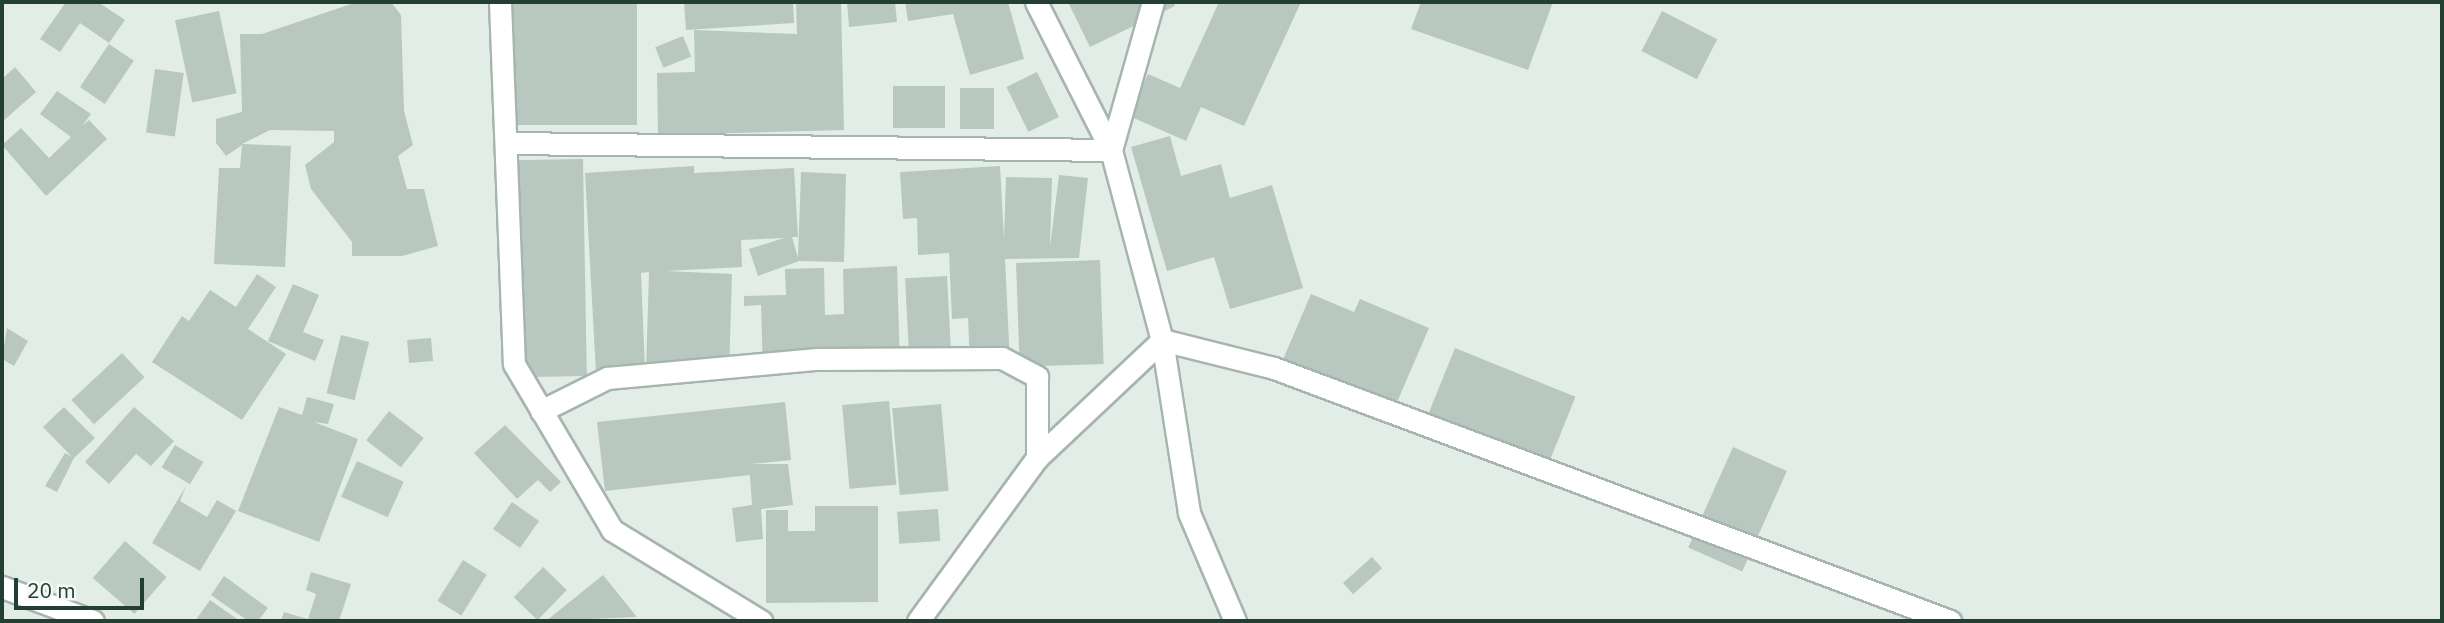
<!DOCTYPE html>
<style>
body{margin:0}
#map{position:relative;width:2444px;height:623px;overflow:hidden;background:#e3ede7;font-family:"IBM Plex Sans",sans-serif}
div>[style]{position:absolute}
.building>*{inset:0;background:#b8c7bf;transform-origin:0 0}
.roads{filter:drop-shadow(2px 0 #a6b5ad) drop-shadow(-2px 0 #a6b5ad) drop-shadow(0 2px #a6b5ad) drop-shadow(0 -2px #a6b5ad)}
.minor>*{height:21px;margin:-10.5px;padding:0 10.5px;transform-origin:10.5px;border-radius:10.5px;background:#fff}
span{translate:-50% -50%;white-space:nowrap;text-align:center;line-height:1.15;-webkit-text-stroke:5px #f3f9f5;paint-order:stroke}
.frame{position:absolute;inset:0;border:4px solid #233e32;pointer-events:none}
.scale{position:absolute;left:14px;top:578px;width:130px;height:32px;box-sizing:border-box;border:4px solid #233e32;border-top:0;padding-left:9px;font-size:21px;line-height:24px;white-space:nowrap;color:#233e32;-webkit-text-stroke:5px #f3f9f5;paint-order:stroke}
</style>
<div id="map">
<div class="building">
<div style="clip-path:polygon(66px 2px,98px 2px,125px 20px,109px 43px,80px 23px,60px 52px,40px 39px)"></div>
<div style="clip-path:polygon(357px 2px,391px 2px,401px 15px,404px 111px,413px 145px,398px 156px,407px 189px,424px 189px,438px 246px,402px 256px,352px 256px,352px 242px,311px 189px,305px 165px,334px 142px,334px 131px,270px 130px,242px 144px,291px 146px,285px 267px,214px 264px,219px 168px,240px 168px,242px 145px,226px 156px,216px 143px,216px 119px,242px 112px,240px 34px,262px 34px)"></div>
<div style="left:507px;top:2px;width:130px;height:123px"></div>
<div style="clip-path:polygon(684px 2px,793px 2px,794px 23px,686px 30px)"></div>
<div style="clip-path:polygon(796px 2px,841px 2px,844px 130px,658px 135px,657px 73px,695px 72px,694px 30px,797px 34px)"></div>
<div style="clip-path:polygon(847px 2px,895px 2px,897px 22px,849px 27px)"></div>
<div style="clip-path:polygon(905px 2px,1008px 2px,1024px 59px,970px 75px,953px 14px,908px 21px)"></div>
<div style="clip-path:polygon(1068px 2px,1173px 2px,1175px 6px,1090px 47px)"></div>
<div style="clip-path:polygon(1219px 2px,1301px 2px,1244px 126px,1201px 107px,1186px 141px,1129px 116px,1148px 74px,1180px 88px)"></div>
<div style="clip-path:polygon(1421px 2px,1553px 2px,1528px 70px,1411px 29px)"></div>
<div style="left:219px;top:11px;width:84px;height:45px;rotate:78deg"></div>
<div style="left:1662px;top:11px;width:62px;height:45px;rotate:27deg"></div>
<div style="left:683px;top:36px;width:22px;height:30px;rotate:68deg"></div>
<div style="left:109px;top:44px;width:30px;height:52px;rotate:34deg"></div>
<div style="clip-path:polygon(15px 67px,36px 92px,2px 122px,2px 79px)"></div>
<div style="left:155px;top:69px;width:29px;height:64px;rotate:8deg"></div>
<div style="left:1037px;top:72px;width:50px;height:34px;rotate:64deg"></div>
<div style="left:893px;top:86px;width:52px;height:42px"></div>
<div style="left:960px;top:88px;width:34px;height:41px"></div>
<div style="clip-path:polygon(57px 91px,91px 114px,82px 126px,89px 120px,107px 139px,46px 196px,2px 145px,21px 128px,49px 158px,71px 137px,40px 114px)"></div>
<div style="clip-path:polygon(1170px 136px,1181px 176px,1221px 164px,1230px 198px,1272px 185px,1303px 288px,1230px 309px,1214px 257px,1167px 271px,1131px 147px)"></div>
<div style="left:583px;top:159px;width:217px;height:72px;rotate:89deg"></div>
<div style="clip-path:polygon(694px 166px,694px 173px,794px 168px,798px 237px,792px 237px,798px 258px,801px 172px,846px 174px,844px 262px,799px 261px,758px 276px,749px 249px,784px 238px,741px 240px,742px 267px,666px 271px,732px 274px,729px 374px,646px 371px,649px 272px,641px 273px,645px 370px,596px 373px,585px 173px)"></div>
<div style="clip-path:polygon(1000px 166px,1004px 239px,1006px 177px,1052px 178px,1050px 247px,1059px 175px,1088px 178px,1079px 258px,1005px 259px,1010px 363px,970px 365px,968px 318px,952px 319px,949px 253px,918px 255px,917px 218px,903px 219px,900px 172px)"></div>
<div style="left:1100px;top:260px;width:104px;height:84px;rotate:88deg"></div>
<div style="clip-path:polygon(897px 266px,900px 366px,763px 371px,761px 305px,744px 306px,744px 296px,786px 295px,785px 269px,824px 268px,825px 315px,844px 314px,843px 269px)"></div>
<div style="clip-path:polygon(257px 274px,276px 287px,248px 329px,286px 354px,242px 420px,152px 362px,182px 316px,189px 321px,210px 290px,236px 307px)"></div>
<div style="left:947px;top:276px;width:84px;height:42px;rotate:87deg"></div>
<div style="clip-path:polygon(293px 284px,319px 295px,303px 332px,324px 340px,315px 361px,268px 341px)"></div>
<div style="clip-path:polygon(1311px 294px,1354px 312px,1360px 299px,1429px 328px,1388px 423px,1276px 376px)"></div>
<div style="clip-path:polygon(7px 328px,28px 341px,14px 366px,2px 359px)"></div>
<div style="left:341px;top:335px;width:29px;height:60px;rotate:14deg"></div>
<div style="left:431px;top:338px;width:23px;height:24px;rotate:85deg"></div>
<div style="left:1455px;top:348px;width:130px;height:82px;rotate:22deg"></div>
<div style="left:122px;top:353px;width:33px;height:69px;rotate:47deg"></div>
<div style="clip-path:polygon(307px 397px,334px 404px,328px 424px,314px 422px,358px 439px,319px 542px,238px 511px,279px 407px,302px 415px)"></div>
<div style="left:889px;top:401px;width:84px;height:47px;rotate:85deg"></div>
<div style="clip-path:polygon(785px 402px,791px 460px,751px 464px,788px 464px,793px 505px,761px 509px,763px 539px,736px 542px,732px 508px,752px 505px,750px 475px,605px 491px,597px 422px)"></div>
<div style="left:941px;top:404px;width:87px;height:49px;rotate:85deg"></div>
<div style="clip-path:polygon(64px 407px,95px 438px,74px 458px,57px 492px,45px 486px,65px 453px,72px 457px,43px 427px)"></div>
<div style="clip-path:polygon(134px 407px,174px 441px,151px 466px,136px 454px,109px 484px,85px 462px)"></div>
<div style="left:389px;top:411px;width:44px;height:37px;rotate:38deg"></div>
<div style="clip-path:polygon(505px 425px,561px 482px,550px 492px,538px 480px,517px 499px,474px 453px)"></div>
<div style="left:175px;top:445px;width:33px;height:26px;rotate:31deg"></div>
<div style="left:1733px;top:447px;width:59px;height:110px;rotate:24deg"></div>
<div style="left:357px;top:461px;width:51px;height:39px;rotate:24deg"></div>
<div style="clip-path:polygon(186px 486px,180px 501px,207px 517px,217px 500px,236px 511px,200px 571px,152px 543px)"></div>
<div style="left:512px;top:502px;width:33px;height:33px;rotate:35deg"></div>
<div style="clip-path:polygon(815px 506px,878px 506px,878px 602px,766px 603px,766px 510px,788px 510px,788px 531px,815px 531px)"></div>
<div style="left:938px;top:509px;width:32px;height:41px;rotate:86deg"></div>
<div style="left:125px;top:541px;width:55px;height:49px;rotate:41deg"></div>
<div style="left:1372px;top:557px;width:15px;height:39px;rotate:48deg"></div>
<div style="left:463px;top:560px;width:28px;height:48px;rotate:32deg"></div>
<div style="left:543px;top:567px;width:33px;height:42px;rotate:44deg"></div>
<div style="clip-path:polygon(311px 572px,351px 584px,339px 621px,281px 621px,284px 612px,308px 619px,316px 594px,306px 590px)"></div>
<div style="clip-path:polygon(603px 575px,637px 617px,546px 621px)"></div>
<div style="clip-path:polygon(224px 576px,268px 608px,258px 621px,248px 621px,211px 595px)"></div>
<div style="clip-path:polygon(210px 600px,240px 621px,195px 621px)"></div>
</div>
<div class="roads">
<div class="minor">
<div style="left:500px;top:2px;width:362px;rotate:87.8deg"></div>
<div style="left:514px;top:364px;width:193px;rotate:59.4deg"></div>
<div style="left:612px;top:530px;width:175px;rotate:31.4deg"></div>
<div style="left:1036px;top:2px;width:166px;rotate:63.1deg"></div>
<div style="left:1111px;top:150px;width:197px;rotate:75deg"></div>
<div style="left:1162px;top:340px;width:175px;rotate:81.1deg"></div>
<div style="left:1189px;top:513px;width:117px;rotate:66.9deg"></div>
<div style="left:506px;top:143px;width:605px;rotate:0.66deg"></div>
<div style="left:1111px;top:150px;width:154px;rotate:-74.2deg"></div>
<div style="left:1162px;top:340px;width:115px;rotate:14deg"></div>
<div style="left:1274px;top:368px;width:722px;rotate:20.52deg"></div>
<div style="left:541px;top:411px;width:74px;rotate:-26.6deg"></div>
<div style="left:607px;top:378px;width:211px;rotate:-5.2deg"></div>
<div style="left:817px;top:359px;width:185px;rotate:-0.3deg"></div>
<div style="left:1002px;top:358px;width:40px;rotate:28deg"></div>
<div style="left:1037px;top:377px;width:81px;rotate:90deg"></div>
<div style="left:2px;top:587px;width:97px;rotate:20.5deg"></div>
<div style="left:918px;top:621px;width:202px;rotate:-53.9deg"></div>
<div style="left:1037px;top:458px;width:172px;rotate:-43.3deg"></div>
</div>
</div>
<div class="frame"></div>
<div class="scale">20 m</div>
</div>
